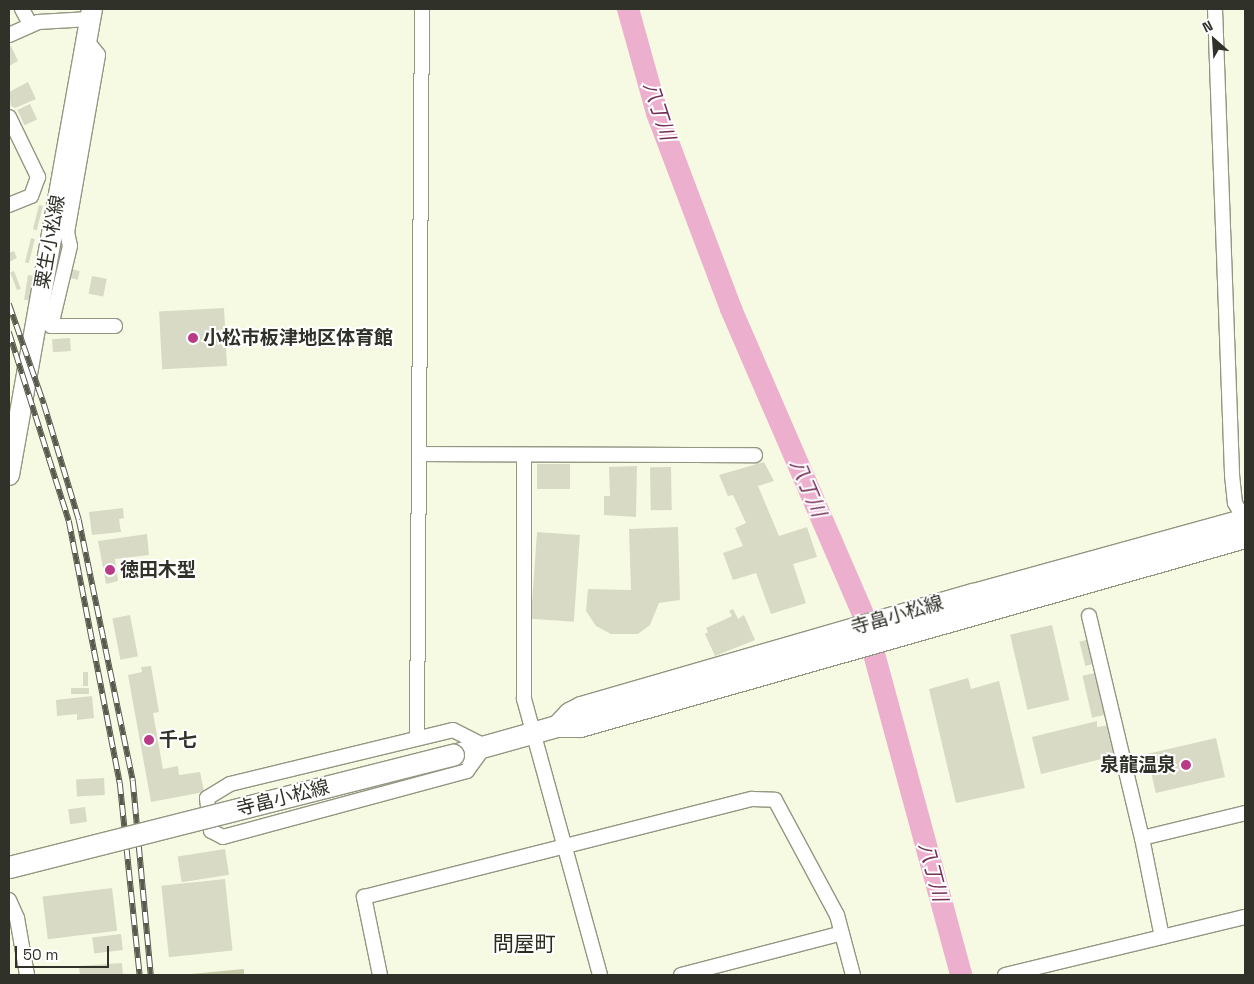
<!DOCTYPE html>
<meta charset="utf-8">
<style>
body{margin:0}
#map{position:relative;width:1254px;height:984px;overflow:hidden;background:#f7fae3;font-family:"Space Grotesk","Noto Sans JP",sans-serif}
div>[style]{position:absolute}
.green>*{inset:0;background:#c8cca8}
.river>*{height:22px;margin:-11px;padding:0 11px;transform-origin:11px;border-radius:11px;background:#ecb0ce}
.building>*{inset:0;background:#d8dac5;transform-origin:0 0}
.roads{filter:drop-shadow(1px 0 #949682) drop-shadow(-1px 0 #949682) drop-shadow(0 1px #949682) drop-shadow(0 -1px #949682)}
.street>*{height:14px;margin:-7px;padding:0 7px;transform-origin:7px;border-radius:7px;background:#fff}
.secondary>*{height:20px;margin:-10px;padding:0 10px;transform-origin:10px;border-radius:10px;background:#fff}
.primary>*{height:21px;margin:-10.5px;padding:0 10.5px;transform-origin:10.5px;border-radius:10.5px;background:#fff}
.rail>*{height:5.5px;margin-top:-2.75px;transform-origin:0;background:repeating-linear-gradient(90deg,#fff 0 11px,#595a4e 0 22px);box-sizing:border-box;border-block:1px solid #595a4e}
.bridges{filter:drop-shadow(1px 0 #949682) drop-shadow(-1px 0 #949682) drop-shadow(0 1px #949682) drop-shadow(0 -1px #949682)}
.primary-bridge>*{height:21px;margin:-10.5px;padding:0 10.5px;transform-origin:10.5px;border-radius:10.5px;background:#fff}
.dots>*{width:14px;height:14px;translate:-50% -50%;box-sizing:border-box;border:2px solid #fff;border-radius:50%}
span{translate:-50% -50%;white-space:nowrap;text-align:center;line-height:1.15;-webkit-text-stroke:4px #fff;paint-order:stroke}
.street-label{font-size:19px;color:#303128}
.poi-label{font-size:19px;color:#303128;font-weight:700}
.left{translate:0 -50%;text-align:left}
.right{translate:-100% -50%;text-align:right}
.water-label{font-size:20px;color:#752f57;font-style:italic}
.quarter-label{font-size:21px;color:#2b2c1b}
.frame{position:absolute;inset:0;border:10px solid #303128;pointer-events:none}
.north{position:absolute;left:1189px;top:15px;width:50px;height:50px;-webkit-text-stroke:4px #fff;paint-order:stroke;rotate:334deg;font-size:14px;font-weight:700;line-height:20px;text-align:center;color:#303128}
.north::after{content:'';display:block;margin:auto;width:18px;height:22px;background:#303128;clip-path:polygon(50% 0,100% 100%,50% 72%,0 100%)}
.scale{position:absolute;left:15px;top:946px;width:94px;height:22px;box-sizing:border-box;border:2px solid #303128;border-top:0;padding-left:6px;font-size:15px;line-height:18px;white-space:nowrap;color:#303128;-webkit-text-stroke:4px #fff;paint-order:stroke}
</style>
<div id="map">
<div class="green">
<div style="clip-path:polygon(244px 969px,244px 975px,181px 975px)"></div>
</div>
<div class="river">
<div style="left:628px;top:9px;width:108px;rotate:74.4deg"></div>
<div style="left:657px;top:113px;width:210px;rotate:69.3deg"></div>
<div style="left:731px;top:309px;width:335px;rotate:66.6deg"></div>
<div style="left:864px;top:617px;width:371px;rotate:74.8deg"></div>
</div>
<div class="building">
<div style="clip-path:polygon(11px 46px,18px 61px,9px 66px,9px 47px)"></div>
<div style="clip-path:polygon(28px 82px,36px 99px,15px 108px,11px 106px,9px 92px)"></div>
<div style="left:30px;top:104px;width:17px;height:14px;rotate:65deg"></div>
<div style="left:39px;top:205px;width:4px;height:25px;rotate:14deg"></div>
<div style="left:31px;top:238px;width:4px;height:25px;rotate:14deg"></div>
<div style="clip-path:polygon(14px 251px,17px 258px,9px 262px,9px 253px)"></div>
<div style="left:71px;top:269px;width:9px;height:9px;rotate:13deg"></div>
<div style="left:14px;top:271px;width:19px;height:4px;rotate:69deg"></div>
<div style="left:28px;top:275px;width:6px;height:25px;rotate:9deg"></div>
<div style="left:92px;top:276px;width:15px;height:18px;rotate:11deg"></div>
<div style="left:224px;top:308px;width:58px;height:65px;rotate:87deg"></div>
<div style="left:70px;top:338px;width:13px;height:18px;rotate:86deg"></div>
<div style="clip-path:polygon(764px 462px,774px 481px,758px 486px,779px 536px,807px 527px,817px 557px,793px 564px,806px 603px,771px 614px,756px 573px,733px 580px,723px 553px,743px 546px,735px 528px,746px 523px,733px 495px,728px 496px,719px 475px)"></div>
<div style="left:537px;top:464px;width:33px;height:25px"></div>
<div style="clip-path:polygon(637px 466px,636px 517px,604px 515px,604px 496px,610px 496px,609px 467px)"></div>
<div style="left:671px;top:467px;width:43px;height:21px;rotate:89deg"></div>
<div style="clip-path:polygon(123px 508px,124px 518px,119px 519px,121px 532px,92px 535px,89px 512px)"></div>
<div style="clip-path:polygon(678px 527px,680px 600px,659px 603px,650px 625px,638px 634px,611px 634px,596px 626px,586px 611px,588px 589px,631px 590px,629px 529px)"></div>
<div style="left:537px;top:532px;width:43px;height:87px;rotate:4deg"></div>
<div style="clip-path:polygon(147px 534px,149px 555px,115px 559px,118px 581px,106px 584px,98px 541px)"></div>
<div style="clip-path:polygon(733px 609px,738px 619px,744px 615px,755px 640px,715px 656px,705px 634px,708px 632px,706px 628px,732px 616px,729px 611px)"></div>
<div style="left:130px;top:615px;width:42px;height:18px;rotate:79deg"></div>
<div style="left:1052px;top:625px;width:77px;height:43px;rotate:77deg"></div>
<div style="left:1090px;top:639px;width:25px;height:11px;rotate:76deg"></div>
<div style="clip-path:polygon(151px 666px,159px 712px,153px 713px,163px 769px,178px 766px,179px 775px,200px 772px,204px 792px,151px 802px,128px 675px,142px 672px,141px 667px)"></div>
<div style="left:83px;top:672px;width:5px;height:14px"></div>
<div style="left:1099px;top:672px;width:43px;height:17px;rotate:77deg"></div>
<div style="clip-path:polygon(968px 678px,971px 689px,999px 681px,1025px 788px,956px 803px,929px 689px)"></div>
<div style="left:89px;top:688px;width:6px;height:18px;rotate:90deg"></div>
<div style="clip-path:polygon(92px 696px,94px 718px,77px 720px,77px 714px,57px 716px,56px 700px)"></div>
<div style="clip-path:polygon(1097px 721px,1097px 727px,1111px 725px,1118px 755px,1041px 774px,1032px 737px)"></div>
<div style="left:1216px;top:738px;width:40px;height:71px;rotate:77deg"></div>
<div style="left:104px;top:778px;width:17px;height:28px;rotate:87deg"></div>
<div style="left:85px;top:807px;width:15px;height:17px;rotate:82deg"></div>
<div style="left:225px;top:849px;width:26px;height:48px;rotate:81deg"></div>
<div style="left:225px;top:879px;width:72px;height:64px;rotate:84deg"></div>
<div style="left:112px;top:888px;width:43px;height:70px;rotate:83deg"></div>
<div style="left:121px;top:934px;width:16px;height:29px;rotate:83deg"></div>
<div style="clip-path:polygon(122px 963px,123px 975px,80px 975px,79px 966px)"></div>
</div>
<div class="roads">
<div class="street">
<div style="left:22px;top:9px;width:17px;rotate:62deg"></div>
<div style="left:1215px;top:9px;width:466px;rotate:87.9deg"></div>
<div style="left:1232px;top:475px;width:28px;rotate:84deg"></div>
<div style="left:1235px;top:503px;width:20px;rotate:60deg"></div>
<div style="left:9px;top:35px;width:32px;rotate:-24deg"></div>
<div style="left:38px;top:22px;width:52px;rotate:-3.3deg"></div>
<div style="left:86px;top:40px;width:19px;rotate:51deg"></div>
<div style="left:98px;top:55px;width:180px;rotate:99.9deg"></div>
<div style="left:67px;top:232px;width:14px;rotate:78deg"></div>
<div style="left:70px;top:246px;width:82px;rotate:103.4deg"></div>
<div style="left:51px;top:326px;width:64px"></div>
<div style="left:9px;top:117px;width:67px;rotate:64.2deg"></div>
<div style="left:38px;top:177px;width:20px;rotate:110deg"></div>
<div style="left:31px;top:196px;width:24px;rotate:158deg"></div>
<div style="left:419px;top:454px;width:336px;rotate:0.2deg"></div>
<div style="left:524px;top:455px;width:244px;rotate:90deg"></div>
<div style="left:524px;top:699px;width:286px;rotate:74.6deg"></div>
<div style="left:1089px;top:616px;width:228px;rotate:76.6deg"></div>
<div style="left:1142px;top:838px;width:106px;rotate:-13.6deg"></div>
<div style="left:453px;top:730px;width:36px;rotate:27deg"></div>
<div style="left:485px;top:746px;width:31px;rotate:126deg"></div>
<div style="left:467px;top:771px;width:253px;rotate:164.9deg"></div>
<div style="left:223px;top:837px;width:13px;rotate:-153deg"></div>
<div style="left:211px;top:831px;width:33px;rotate:-97deg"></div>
<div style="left:207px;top:798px;width:27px;rotate:-31deg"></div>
<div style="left:230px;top:784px;width:229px;rotate:-13.6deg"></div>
<div style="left:417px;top:737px;width:728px;rotate:-89.61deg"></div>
<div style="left:1142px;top:838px;width:101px;rotate:78.6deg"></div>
<div style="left:9px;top:900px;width:20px;rotate:66deg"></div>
<div style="left:17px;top:918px;width:58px;rotate:80deg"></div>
<div style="left:380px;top:975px;width:80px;rotate:-101.6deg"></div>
<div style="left:364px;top:897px;width:400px;rotate:-14.2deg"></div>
<div style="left:752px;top:799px;width:23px;rotate:2deg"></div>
<div style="left:775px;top:800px;width:131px;rotate:61.7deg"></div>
<div style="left:837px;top:915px;width:62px;rotate:75.1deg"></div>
<div style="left:681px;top:975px;width:166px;rotate:-14.6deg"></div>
<div style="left:1005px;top:975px;width:247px;rotate:-13.6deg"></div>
</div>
<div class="secondary">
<div style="left:9px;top:475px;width:473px;rotate:-79.9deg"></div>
</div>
<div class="primary">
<div style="left:557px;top:726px;width:18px;rotate:-47deg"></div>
<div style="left:569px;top:713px;width:13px;rotate:-27deg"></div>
<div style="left:581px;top:707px;width:408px;rotate:-16.1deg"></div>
<div style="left:973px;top:594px;width:282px;rotate:-15.4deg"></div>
<div style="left:453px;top:755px;width:108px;rotate:-15.6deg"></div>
<div style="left:557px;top:726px;width:23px"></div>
<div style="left:580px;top:726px;width:691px;rotate:-15.87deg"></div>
</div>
</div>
<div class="rail">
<div style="left:9px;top:304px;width:106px;rotate:70.7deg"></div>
<div style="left:44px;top:404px;width:121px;rotate:73.2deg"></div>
<div style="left:79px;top:520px;width:267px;rotate:78.3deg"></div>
<div style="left:133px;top:781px;width:195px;rotate:84.7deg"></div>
<div style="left:9px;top:332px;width:198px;rotate:72.4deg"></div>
<div style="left:69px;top:521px;width:267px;rotate:79deg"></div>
<div style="left:120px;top:783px;width:193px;rotate:84.1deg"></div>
</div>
<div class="bridges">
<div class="primary-bridge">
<div style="left:9px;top:867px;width:458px;rotate:-14.2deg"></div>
</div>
</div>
<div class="dots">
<div style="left:193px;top:338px;background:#b93a86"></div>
<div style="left:110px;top:570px;background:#b93a86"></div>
<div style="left:149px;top:740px;background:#b93a86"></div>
<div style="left:1186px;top:765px;background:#b93a86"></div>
</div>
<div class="street-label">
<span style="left:50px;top:242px;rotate:-80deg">粟生小松線</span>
<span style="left:897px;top:615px;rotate:-16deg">寺畠小松線</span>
<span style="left:283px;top:798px;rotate:-14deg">寺畠小松線</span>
</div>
<div class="poi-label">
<span class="left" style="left:203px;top:338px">小松市板津地区体育館</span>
<span class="left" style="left:120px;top:570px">徳田木型</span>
<span class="left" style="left:159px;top:740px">千七</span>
<span class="right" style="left:1176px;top:765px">泉龍温泉</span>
</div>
<div class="water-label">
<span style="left:659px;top:111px;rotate:72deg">八丁川</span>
<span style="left:808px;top:488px;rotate:67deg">八丁川</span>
<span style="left:933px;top:872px;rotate:75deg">八丁川</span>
</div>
<div class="quarter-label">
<span style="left:524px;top:944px">問屋町</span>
</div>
<div class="frame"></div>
<div class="north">N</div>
<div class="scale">50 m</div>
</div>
